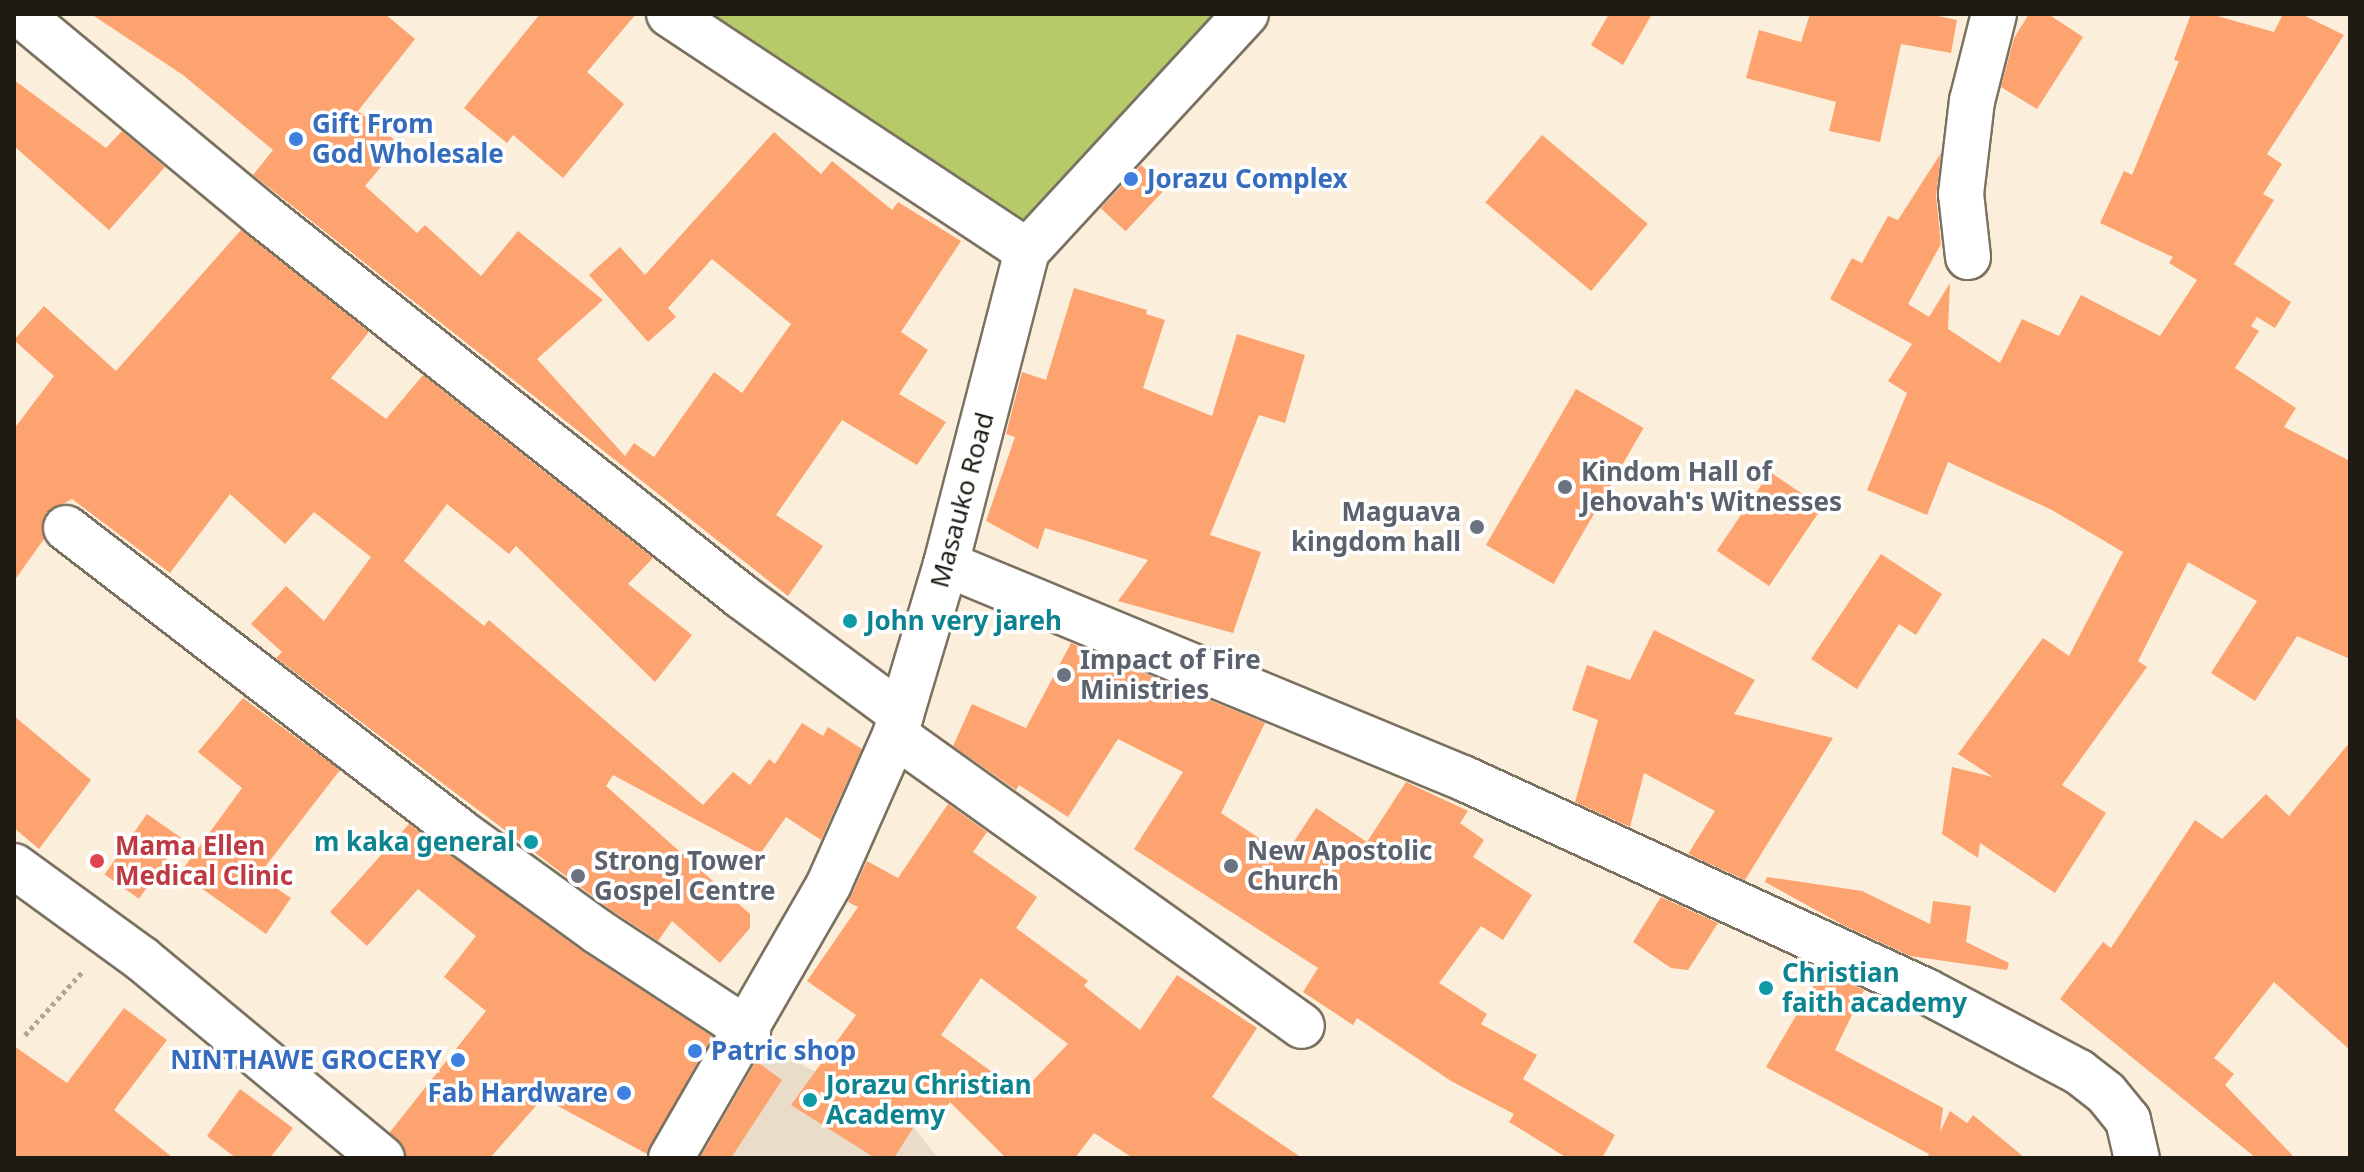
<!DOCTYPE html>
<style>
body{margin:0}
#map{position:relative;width:2364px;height:1172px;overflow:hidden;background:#fbefdc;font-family:"Noto Sans",sans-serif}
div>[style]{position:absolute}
.education>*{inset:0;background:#e9ddc9}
.green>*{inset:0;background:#b7ca69}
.building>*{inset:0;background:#fda36f;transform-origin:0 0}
.path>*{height:5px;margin-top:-2.5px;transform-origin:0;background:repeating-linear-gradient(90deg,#b0a697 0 4px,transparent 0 8px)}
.roads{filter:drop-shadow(2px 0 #7b7160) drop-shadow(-2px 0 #7b7160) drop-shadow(0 2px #7b7160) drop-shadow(0 -2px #7b7160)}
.street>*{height:44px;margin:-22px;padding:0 22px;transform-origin:22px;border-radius:22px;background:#fff}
.dots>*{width:22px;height:22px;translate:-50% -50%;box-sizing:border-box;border:4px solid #fff;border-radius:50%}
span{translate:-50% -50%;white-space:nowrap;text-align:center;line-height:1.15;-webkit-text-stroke:7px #fff;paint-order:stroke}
.shop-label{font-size:26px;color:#366cbe;font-weight:700}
.left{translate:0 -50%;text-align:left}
.right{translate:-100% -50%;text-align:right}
.worship-label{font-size:26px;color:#5b616d;font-weight:700}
.street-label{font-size:26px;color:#1f1b14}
.culture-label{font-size:26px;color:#0d838f;font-weight:700}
.health-label{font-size:26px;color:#be3a42;font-weight:700}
.frame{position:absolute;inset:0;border:16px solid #1f1b14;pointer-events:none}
</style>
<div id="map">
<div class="education">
<div style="clip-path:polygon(761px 1043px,909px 1121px,938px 1158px,691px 1158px)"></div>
</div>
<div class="green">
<div style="clip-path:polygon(690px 14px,1224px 14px,1024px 230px)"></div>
</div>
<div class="building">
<div style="clip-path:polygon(91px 14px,385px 14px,415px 39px,358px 111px,400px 144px,365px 186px,417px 233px,425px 225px,481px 276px,518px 231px,603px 300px,537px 359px,625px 456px,634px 443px,654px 457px,714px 372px,742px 393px,791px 324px,712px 259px,668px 308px,676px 317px,648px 342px,589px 275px,620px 247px,645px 275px,774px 132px,821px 174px,832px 161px,892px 210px,898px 202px,961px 241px,901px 332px,928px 350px,899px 394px,946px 422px,917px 465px,842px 420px,776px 515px,823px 546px,788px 596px,253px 175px,273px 150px,183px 75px)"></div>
<div style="clip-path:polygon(540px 14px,636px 14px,587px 72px,624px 104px,563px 178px,513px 135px,507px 143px,464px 108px)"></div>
<div style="clip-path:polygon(1609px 14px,1652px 14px,1623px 65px,1591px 45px)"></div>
<div style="clip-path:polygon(1810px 14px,1928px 14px,1957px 20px,1951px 53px,1901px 44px,1880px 142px,1829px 131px,1836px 102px,1746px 78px,1759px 30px,1801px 42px)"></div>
<div style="clip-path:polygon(2029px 14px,2048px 14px,2083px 37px,2037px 109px,2001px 87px,2014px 38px)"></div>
<div style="clip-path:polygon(2191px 14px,2210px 14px,2274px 32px,2283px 14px,2301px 14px,2344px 35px,2267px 154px,2282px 164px,2263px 194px,2274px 200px,2234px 264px,2291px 302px,2275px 328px,2257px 317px,2251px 326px,2259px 331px,2235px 368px,2296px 408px,2284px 427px,2350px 461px,2350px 659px,2297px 636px,2255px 701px,2211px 673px,2257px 601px,2188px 562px,2138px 661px,2147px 667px,2062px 785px,2106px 813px,2055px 893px,1980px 843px,1978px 858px,1942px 834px,1952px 767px,1993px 777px,1958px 754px,2043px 638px,2069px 656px,2123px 552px,2052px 510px,1948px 462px,1927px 515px,1867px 490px,1907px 393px,1888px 381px,1912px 344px,1830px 299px,1852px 258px,1862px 263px,1888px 216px,1898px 220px,1941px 153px,1936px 196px,1941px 244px,1908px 304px,1929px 317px,1950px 283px,1948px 329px,2000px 363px,2022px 319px,2059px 336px,2081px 295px,2160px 336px,2197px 280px,2169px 263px,2173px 257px,2100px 223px,2124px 171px,2132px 175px,2179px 61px,2174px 60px)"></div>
<div style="clip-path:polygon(14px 80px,106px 148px,122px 131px,165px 167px,109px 230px,14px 146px)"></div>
<div style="left:1542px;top:135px;width:138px;height:88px;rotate:40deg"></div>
<div style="left:1141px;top:165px;width:34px;height:59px;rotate:43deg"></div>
<div style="clip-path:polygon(241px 230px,369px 332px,331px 378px,386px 419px,423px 375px,653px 558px,628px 584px,692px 635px,655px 682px,516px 546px,509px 554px,447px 504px,404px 561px,484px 626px,489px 620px,703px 805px,733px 772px,750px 785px,769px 759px,775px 764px,802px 723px,823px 736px,828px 727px,862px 749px,821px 840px,786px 817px,760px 854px,613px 775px,606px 786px,750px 914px,750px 928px,720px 963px,672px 921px,658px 941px,611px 910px,276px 658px,282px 652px,251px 624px,286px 586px,324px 621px,371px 557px,314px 512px,285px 544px,230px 494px,170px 573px,72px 499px,46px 513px,44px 539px,14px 581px,14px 429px,54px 376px,14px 340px,44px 306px,116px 371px)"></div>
<div style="clip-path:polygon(1074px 288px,1147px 310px,1146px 314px,1165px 320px,1143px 388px,1212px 416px,1237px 334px,1305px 355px,1285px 423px,1259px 415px,1210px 535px,1261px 552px,1233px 633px,1118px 601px,1148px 560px,1045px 528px,1038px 549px,986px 521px,1015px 437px,1006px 434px,1022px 372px,1046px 380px)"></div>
<div style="left:1576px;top:389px;width:78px;height:180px;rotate:30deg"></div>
<div style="left:1770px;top:472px;width:63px;height:95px;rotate:34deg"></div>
<div style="clip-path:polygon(1881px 554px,1942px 594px,1916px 635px,1899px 624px,1857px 689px,1811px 659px)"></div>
<div style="clip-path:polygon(1654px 630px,1755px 680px,1734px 714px,1833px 738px,1745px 880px,1688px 854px,1715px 811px,1644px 773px,1630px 827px,1575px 802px,1598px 720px,1572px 710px,1587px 665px,1630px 680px)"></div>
<div style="clip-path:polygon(1071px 643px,1265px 723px,1221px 813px,1285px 855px,1316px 808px,1367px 842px,1406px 782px,1468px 811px,1460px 823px,1484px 840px,1473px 857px,1532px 895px,1503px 940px,1481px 926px,1439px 983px,1487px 1014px,1481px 1024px,1537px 1055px,1523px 1079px,1615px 1135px,1602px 1158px,1567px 1158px,1509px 1122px,1514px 1114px,1451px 1081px,1357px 1018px,1353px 1025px,1303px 992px,1318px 968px,1134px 849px,1183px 772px,1118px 739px,1068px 817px,1019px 785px,1016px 790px,953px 746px,972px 704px,1026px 728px)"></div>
<div style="clip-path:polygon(243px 698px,340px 770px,258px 876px,291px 898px,266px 934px,180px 873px,242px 788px,198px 752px)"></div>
<div style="clip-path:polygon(14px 716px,91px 780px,39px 849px,14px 828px)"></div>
<div style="clip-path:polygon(2350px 742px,2350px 1050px,2274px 982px,2214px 1058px,2234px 1074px,2225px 1085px,2295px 1158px,2256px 1158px,2060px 999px,2103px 942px,2111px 948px,2195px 820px,2222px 839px,2266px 794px,2289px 816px)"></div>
<div style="clip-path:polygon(evenodd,948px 804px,987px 832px,973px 852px,1037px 897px,1016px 928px,1088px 981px,1084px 986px,1140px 1030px,1177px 975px,1257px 1028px,1212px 1097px,1302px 1158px,1133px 1158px,1094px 1133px,1075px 1158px,1006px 1158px,950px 1102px,943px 1112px,929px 1103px,894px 1158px,875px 1158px,791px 1105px,856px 1015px,807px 981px,858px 907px,848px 902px,867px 861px,898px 878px,948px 804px,981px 978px,1068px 1044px,1021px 1093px,941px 1035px,981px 978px)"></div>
<div style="left:147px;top:814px;width:42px;height:74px;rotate:35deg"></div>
<div style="clip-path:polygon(409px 824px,582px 951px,712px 1036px,647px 1154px,543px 1098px,490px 1158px,406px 1158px,390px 1132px,486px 1011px,444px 977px,476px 936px,418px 889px,367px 946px,330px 912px)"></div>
<div style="clip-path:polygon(1767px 877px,1862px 891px,1930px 924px,1933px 901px,1971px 906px,1966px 942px,2009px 963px,2007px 970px,1910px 956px,1843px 925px,1765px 882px)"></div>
<div style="clip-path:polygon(1661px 897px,1718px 923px,1688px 970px,1671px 968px,1633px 942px)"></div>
<div style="clip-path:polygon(1822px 971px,1864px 990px,1835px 1050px,1943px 1108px,1940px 1132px,1950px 1111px,1967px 1123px,1973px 1115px,2025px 1158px,1927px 1158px,1929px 1154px,1766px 1067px)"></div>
<div style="clip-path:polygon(124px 1008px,167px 1040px,114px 1110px,173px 1158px,14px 1158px,14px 1046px,67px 1083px)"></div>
<div style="clip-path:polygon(756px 1061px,782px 1080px,731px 1158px,700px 1158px)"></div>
<div style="clip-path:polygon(240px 1089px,293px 1128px,270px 1158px,236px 1158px,207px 1136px)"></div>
</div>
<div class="path">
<div style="left:25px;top:1035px;width:86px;rotate:-47.8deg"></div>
</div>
<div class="roads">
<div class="street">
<div style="left:20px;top:14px;width:315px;rotate:39.7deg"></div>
<div style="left:262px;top:215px;width:612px;rotate:38.5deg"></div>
<div style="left:741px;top:596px;width:199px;rotate:36.4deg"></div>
<div style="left:669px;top:14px;width:429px;rotate:33.5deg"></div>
<div style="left:1968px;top:257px;width:63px;rotate:-96.3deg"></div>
<div style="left:1961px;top:194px;width:94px;rotate:-83.3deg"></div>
<div style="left:1972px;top:101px;width:90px;rotate:-75.8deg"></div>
<div style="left:66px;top:528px;width:496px;rotate:37.6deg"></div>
<div style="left:459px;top:831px;width:170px;rotate:35.9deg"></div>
<div style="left:597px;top:931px;width:181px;rotate:33.3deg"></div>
<div style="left:946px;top:564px;width:560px;rotate:22.49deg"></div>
<div style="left:1463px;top:778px;width:510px;rotate:24.7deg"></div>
<div style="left:1926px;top:991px;width:173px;rotate:27.9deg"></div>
<div style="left:2079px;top:1072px;width:34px;rotate:38deg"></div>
<div style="left:2106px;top:1093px;width:35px;rotate:51deg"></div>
<div style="left:2128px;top:1120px;width:39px;rotate:77deg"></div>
<div style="left:895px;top:735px;width:500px;rotate:35.56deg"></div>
<div style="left:14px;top:866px;width:158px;rotate:36deg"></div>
<div style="left:142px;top:959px;width:312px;rotate:39.7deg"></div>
<div style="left:671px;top:1158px;width:316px;rotate:-60deg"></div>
<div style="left:829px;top:884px;width:163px;rotate:-66.1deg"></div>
<div style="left:895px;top:735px;width:178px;rotate:-73.4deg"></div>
<div style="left:946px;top:564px;width:323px;rotate:-75.5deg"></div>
<div style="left:1027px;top:251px;width:323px;rotate:-47.3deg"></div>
</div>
</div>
<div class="dots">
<div style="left:296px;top:139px;background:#3f7fe0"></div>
<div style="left:1131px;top:179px;background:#3f7fe0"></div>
<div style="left:1565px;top:487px;background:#6b7280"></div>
<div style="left:1477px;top:527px;background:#6b7280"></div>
<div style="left:850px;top:621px;background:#0f9aa8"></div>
<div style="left:1064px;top:675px;background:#6b7280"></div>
<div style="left:531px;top:842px;background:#0f9aa8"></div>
<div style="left:97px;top:861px;background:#e0444e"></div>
<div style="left:1231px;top:866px;background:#6b7280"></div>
<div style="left:578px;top:876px;background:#6b7280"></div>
<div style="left:1766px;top:988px;background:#0f9aa8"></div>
<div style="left:695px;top:1051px;background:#3f7fe0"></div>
<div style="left:458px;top:1060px;background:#3f7fe0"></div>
<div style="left:624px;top:1093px;background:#3f7fe0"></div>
<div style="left:810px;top:1100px;background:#0f9aa8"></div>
</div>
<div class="shop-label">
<span class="left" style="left:312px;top:139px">Gift From<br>God Wholesale</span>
<span class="left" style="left:1147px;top:179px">Jorazu Complex</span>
<span class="left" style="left:711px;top:1051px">Patric shop</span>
<span class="right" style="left:442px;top:1060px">NINTHAWE GROCERY</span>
<span class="right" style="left:608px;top:1093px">Fab Hardware</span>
</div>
<div class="worship-label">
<span class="left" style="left:1581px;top:487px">Kindom Hall of<br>Jehovah's Witnesses</span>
<span class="right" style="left:1461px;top:527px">Maguava<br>kingdom hall</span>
<span class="left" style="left:1080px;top:675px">Impact of Fire<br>Ministries</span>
<span class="left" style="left:1247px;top:866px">New Apostolic<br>Church</span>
<span class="left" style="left:594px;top:876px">Strong Tower<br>Gospel Centre</span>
</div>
<div class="street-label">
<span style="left:962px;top:500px;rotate:-75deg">Masauko Road</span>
</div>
<div class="culture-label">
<span class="left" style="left:866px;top:621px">John very jareh</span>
<span class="right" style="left:515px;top:842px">m kaka general</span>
<span class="left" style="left:1782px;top:988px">Christian<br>faith academy</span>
<span class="left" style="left:826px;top:1100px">Jorazu Christian<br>Academy</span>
</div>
<div class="health-label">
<span class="left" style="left:115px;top:861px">Mama Ellen<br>Medical Clinic</span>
</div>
<div class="frame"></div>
</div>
